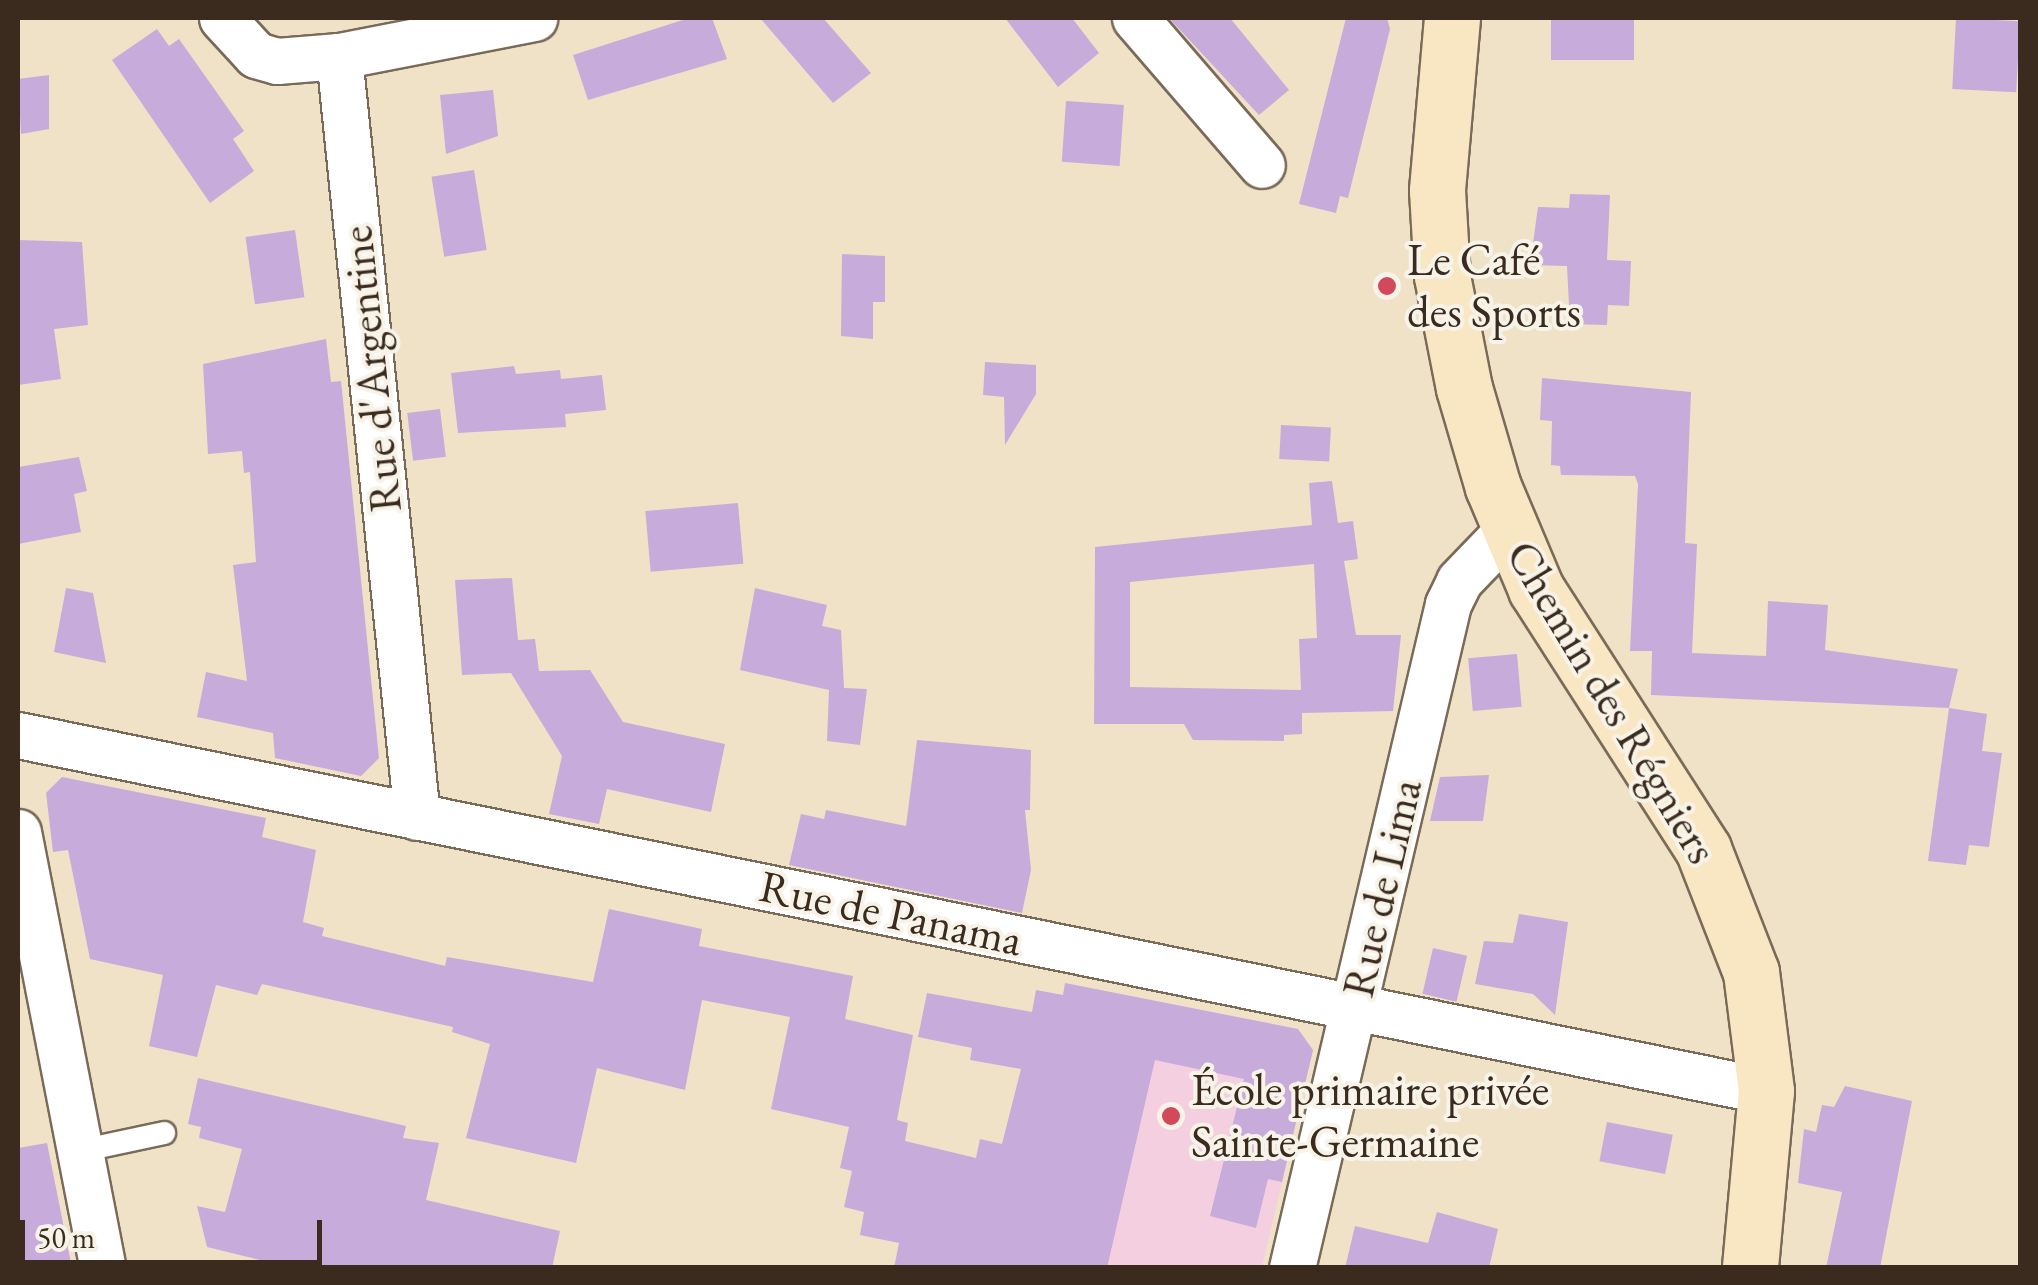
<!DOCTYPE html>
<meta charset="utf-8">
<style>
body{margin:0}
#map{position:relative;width:2038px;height:1285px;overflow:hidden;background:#f0e2c6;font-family:"EB Garamond",serif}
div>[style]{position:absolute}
.built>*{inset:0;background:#f3cfe0}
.building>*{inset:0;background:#c7abdb;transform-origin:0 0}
.roads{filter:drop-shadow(2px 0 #7a6a59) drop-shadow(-2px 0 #7a6a59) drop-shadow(0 2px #7a6a59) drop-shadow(0 -2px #7a6a59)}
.service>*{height:22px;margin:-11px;padding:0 11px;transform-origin:11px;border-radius:11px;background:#fff}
.minor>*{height:45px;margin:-22.5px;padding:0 22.5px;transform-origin:22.5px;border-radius:22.5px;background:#fff}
.secondary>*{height:55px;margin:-27.5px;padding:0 27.5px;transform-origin:27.5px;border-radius:27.5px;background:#f9e7c3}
.dots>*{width:28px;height:28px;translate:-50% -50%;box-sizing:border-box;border:5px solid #f7f3e8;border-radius:50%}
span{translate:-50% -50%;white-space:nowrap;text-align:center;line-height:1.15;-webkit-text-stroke:8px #f7f3e8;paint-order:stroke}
.poi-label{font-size:45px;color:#3b2a1e}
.left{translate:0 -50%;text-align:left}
.street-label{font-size:45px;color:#3b2a1e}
.frame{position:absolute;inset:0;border:20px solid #3b2a1e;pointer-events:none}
.scale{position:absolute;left:20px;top:1220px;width:302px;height:45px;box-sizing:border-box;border:5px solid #3b2a1e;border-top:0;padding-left:12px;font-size:30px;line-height:35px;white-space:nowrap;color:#3b2a1e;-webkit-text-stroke:8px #f7f3e8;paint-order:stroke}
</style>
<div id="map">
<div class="built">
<div style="clip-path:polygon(1069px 984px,1298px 1029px,1313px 1050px,1262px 1267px,1025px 1267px)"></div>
</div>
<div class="building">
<div style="clip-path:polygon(689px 18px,712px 18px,727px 59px,588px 100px,573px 55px)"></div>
<div style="clip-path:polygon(760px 18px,823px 18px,871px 73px,833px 103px)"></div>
<div style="clip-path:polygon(1005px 18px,1072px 18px,1099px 53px,1058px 87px)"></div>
<div style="clip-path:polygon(1169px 18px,1230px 18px,1289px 90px,1259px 115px)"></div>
<div style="clip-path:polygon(1346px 18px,1387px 18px,1390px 29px,1348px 198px,1340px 196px,1336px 213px,1299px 204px)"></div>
<div style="left:1551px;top:18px;width:83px;height:42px"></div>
<div style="left:1956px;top:18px;width:64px;height:71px;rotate:3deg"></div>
<div style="clip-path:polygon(157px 29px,169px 46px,179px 39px,244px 131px,233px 139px,254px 171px,210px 203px,112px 60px)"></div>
<div style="clip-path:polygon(49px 75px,49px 129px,21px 134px,18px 79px)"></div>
<div style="clip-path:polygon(493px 90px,498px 136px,446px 154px,440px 95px)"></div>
<div style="left:1066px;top:101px;width:58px;height:61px;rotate:4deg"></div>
<div style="left:474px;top:170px;width:81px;height:43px;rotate:81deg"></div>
<div style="clip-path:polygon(1570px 194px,1610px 195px,1607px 260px,1631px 261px,1629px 306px,1608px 305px,1607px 325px,1570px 324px,1567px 266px,1530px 265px,1538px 207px,1569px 208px)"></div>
<div style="left:295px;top:230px;width:68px;height:50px;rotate:82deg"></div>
<div style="clip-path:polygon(18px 240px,82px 242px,88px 325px,54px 329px,61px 379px,18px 385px)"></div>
<div style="clip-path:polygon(842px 254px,885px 256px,885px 302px,873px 302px,873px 339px,841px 336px)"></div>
<div style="clip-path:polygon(326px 339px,331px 382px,341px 381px,379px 758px,361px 776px,275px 758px,273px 733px,197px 717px,206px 672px,247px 681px,233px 565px,256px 562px,250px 472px,244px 473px,242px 451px,208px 454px,203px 364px)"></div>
<div style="clip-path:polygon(985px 362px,1036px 365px,1036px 394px,1005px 445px,1004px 397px,983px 395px)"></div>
<div style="clip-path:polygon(514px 366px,516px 374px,560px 370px,561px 379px,602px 375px,606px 410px,565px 414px,566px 427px,458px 433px,451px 373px)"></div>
<div style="clip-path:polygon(1542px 378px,1691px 392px,1685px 543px,1697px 544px,1692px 653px,1766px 656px,1768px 601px,1828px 605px,1825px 650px,1958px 669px,1949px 708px,1987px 714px,1982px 751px,2002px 753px,1989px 847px,1969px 845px,1966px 865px,1928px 861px,1949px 708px,1651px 695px,1652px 651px,1630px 651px,1638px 484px,1635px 476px,1561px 475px,1560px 466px,1551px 465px,1552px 421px,1540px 420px)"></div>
<div style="left:440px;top:409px;width:48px;height:33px;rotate:83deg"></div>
<div style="left:1281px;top:425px;width:50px;height:34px;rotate:3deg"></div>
<div style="clip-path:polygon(79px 457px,87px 491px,74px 494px,81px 532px,18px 544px,18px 467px)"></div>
<div style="clip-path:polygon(evenodd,1332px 481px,1338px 523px,1353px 521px,1358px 559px,1344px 561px,1356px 635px,1401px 635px,1393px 711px,1302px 713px,1302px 734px,1284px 735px,1284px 741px,1193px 740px,1184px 724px,1094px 724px,1095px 547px,1312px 525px,1309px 483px,1332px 481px,1314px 564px,1317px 638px,1299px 639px,1301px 690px,1130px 687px,1130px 582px,1314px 564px)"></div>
<div style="left:738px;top:503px;width:61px;height:93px;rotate:85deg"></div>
<div style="clip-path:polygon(512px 578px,518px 640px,535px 639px,539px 671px,590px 670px,623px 722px,725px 744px,711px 812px,607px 789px,599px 824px,549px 814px,562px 756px,511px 673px,462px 675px,455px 580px)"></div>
<div style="clip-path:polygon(66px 588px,93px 593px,106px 663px,54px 652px)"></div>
<div style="clip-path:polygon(755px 588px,827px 605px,822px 626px,841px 630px,844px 688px,867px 689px,860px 745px,827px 741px,829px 690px,740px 670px)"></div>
<div style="left:1517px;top:654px;width:53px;height:49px;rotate:85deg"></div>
<div style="clip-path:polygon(917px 740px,1031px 750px,1030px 810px,1025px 810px,1031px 870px,1022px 913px,789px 865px,801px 814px,824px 819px,826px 810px,906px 826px)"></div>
<div style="clip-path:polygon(1489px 775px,1483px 821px,1430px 821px,1440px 777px)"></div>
<div style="clip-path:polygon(62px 777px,266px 818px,262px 837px,316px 850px,303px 922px,324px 928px,322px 936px,445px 966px,447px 957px,593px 982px,609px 909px,702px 929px,699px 946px,853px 976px,845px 1019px,913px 1035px,897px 1120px,908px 1123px,905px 1141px,976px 1158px,980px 1139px,1002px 1144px,1021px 1069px,970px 1060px,972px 1048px,918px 1037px,927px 993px,1032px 1012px,1036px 990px,1063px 995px,1065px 983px,1298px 1029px,1313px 1050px,1282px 1182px,1268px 1179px,1256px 1228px,1210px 1216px,1244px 1079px,1155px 1060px,1107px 1268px,894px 1268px,899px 1243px,860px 1235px,864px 1212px,844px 1207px,852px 1171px,840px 1168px,849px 1127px,771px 1109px,790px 1017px,702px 1000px,685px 1090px,597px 1068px,576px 1163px,466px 1138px,490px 1044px,452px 1032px,453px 1027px,262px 984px,257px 995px,216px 985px,197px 1057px,149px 1046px,163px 975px,90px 959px,68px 850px,53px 852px,46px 793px)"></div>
<div style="clip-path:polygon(1519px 914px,1568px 922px,1555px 1015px,1533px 994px,1475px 984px,1484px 941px,1513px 943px)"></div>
<div style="left:1433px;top:948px;width:35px;height:47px;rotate:13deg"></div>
<div style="clip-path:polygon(198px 1078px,406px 1126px,403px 1138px,439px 1143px,426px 1200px,560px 1231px,552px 1268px,292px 1268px,207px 1247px,197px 1206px,225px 1212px,242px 1149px,199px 1138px,201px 1127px,188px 1124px)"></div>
<div style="clip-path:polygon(1845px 1086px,1912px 1101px,1880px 1268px,1826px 1268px,1842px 1192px,1798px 1183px,1804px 1129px,1816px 1132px,1822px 1105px,1834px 1107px)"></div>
<div style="left:1607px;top:1122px;width:67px;height:40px;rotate:11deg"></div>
<div style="clip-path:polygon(47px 1143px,72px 1268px,18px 1268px,18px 1148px)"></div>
<div style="clip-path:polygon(1437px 1212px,1498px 1229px,1489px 1268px,1345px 1268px,1355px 1226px,1428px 1243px)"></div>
</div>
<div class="roads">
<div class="service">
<div style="left:80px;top:1151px;width:86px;rotate:-12.1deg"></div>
</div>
<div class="minor">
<div style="left:222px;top:18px;width:50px;rotate:47.4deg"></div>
<div style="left:256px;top:55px;width:22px;rotate:16deg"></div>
<div style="left:277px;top:61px;width:62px;rotate:-4.6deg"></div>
<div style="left:339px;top:56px;width:765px;rotate:84.15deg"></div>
<div style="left:1135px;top:18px;width:194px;rotate:49.2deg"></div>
<div style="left:339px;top:56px;width:199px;rotate:-11deg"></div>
<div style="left:18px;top:735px;width:1784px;rotate:11.51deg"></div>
<div style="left:18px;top:832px;width:444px;rotate:79deg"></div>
<div style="left:1292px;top:1268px;width:682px;rotate:-76.78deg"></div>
<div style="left:1448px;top:604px;width:25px;rotate:-64deg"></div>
<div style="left:1459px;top:581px;width:72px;rotate:-46.1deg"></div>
</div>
<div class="secondary">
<div style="left:1452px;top:18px;width:173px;rotate:95deg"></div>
<div style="left:1437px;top:190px;width:86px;rotate:86.7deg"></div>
<div style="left:1442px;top:276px;width:114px;rotate:78.9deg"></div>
<div style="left:1464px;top:388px;width:103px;rotate:73.7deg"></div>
<div style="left:1493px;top:487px;width:111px;rotate:67.1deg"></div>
<div style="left:1536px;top:589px;width:309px;rotate:57.3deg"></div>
<div style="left:1703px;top:849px;width:132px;rotate:68.7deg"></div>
<div style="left:1751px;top:972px;width:120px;rotate:82.8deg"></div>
<div style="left:1766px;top:1091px;width:178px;rotate:95.2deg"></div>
</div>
</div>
<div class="dots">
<div style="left:1387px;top:286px;background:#d1495b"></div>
<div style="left:1171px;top:1116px;background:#d1495b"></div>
</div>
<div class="poi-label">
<span class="left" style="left:1407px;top:286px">Le Café<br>des Sports</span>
<span class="left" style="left:1191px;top:1116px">École primaire privée<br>Sainte-Germaine</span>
</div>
<div class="street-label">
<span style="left:371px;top:369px;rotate:-96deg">Rue d'Argentine</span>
<span style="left:1612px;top:702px;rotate:59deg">Chemin des Régniers</span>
<span style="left:1382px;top:888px;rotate:-77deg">Rue de Lima</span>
<span style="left:891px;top:913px;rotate:12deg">Rue de Panama</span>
</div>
<div class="frame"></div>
<div class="scale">50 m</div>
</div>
